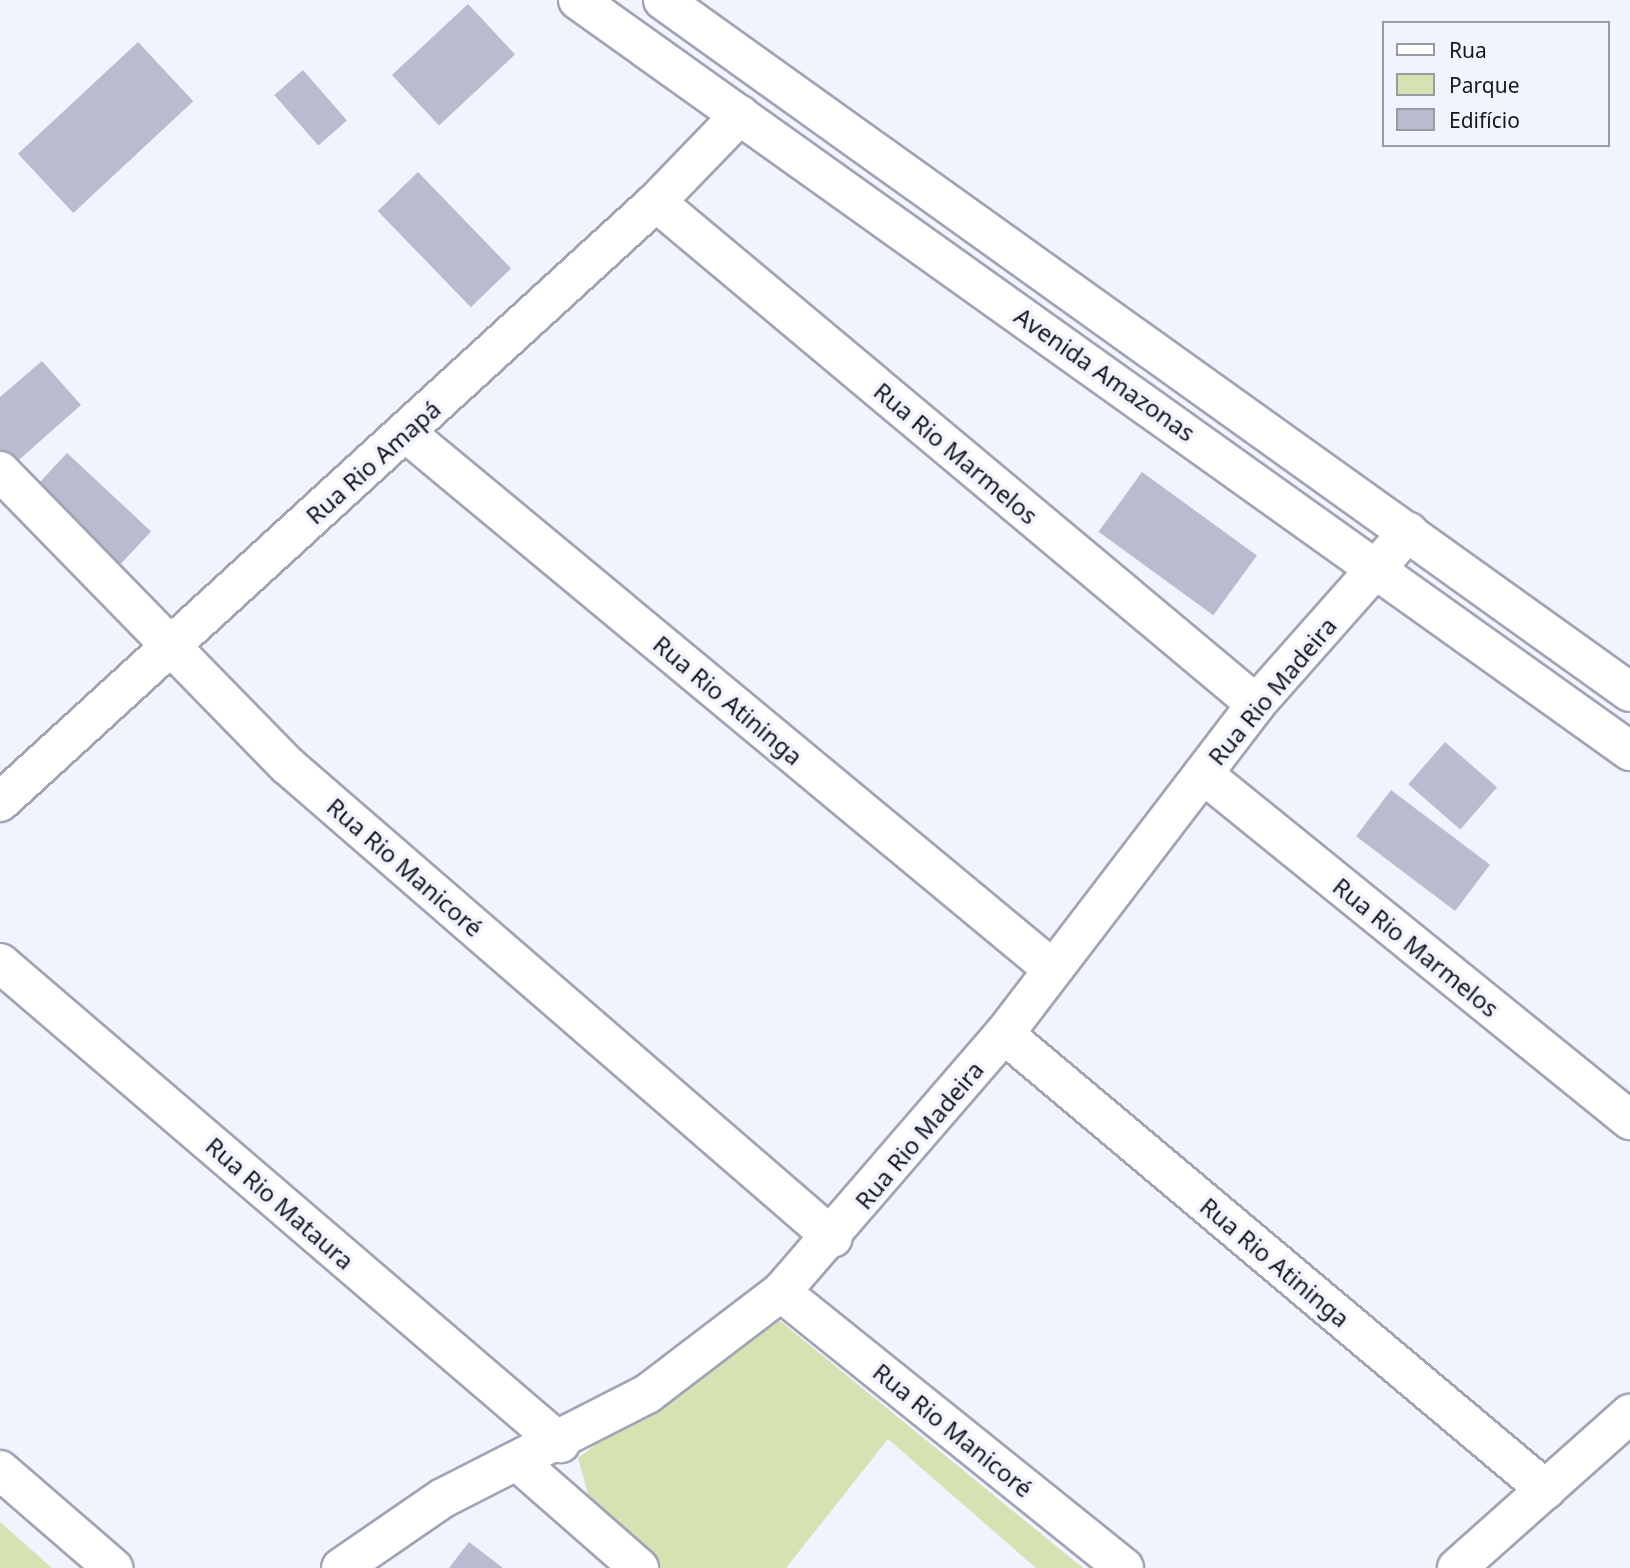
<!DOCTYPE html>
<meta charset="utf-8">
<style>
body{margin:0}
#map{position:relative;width:1630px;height:1568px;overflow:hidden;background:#f1f3fe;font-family:"Noto Sans",sans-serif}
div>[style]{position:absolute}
.green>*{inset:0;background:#d4e3b1}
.building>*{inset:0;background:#b9bcce;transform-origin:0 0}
.roads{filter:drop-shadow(2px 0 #a1a4b5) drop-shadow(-2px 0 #a1a4b5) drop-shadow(0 2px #a1a4b5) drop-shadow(0 -2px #a1a4b5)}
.minor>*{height:38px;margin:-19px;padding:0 19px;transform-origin:19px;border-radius:19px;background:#fff}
span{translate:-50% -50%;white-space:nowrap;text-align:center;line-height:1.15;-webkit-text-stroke:7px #f1f3fe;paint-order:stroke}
.street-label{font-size:24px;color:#16171d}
.legend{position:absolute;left:1382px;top:21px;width:228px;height:126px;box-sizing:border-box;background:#f1f3fe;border:2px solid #999ba4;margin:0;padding:9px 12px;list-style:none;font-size:21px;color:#16171d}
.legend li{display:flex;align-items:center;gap:14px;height:35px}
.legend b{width:35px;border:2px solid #999ba4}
</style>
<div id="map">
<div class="green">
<div style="clip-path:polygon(769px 1312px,1083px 1568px,1036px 1568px,888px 1439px,786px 1568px,661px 1568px,592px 1508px,578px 1458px)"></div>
<div style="clip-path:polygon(0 1522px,52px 1568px,0 1568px)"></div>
</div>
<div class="building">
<div style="left:468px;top:4px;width:69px;height:104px;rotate:47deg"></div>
<div style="left:138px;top:42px;width:81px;height:164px;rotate:47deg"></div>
<div style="left:303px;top:70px;width:67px;height:38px;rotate:49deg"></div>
<div style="left:418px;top:172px;width:134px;height:56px;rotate:46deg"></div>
<div style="clip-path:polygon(42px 361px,81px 405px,12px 466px,0 452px,0 397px)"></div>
<div style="left:67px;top:453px;width:115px;height:45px;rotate:43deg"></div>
<div style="left:1142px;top:472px;width:142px;height:74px;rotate:36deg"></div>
<div style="left:1445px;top:742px;width:69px;height:56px;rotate:41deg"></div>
<div style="left:1391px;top:790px;width:124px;height:58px;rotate:37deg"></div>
<div style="clip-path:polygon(469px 1542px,503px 1568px,449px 1568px)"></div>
</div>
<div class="roads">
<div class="minor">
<div style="left:578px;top:0;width:1293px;rotate:35.52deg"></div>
<div style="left:663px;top:0;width:1189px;rotate:35.59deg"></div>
<div style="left:656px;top:202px;width:782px;rotate:39.92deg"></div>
<div style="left:405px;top:432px;width:839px;rotate:39.68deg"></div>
<div style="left:0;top:471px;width:411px;rotate:45.7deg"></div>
<div style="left:287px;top:765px;width:722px;rotate:40.9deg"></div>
<div style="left:1203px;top:774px;width:550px;rotate:39.02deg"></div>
<div style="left:0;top:802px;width:889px;rotate:-42.45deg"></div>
<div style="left:656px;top:202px;width:121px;rotate:-46deg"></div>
<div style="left:0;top:963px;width:738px;rotate:40.6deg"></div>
<div style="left:1004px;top:1034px;width:708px;rotate:40.07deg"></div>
<div style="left:781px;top:1292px;width:440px;rotate:38.8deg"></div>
<div style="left:518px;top:1462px;width:161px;rotate:41.2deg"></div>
<div style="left:0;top:1470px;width:150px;rotate:40.9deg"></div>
<div style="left:341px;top:1568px;width:124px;rotate:-34.5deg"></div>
<div style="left:443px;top:1498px;width:229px;rotate:-27deg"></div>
<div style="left:647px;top:1394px;width:168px;rotate:-37.3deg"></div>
<div style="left:781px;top:1292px;width:341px;rotate:-49.2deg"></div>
<div style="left:1004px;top:1034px;width:415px;rotate:-52.6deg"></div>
<div style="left:1256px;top:704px;width:230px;rotate:-48.5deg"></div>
<div style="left:1457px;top:1568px;width:232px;rotate:-41.7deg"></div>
</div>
</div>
<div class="street-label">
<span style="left:1105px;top:374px;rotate:35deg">Avenida Amazonas</span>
<span style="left:956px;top:453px;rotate:40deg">Rua Rio Marmelos</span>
<span style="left:373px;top:462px;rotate:-42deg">Rua Rio Amapá</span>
<span style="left:1272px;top:691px;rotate:-50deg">Rua Rio Madeira</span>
<span style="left:728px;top:700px;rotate:40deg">Rua Rio Atininga</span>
<span style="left:405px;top:867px;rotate:41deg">Rua Rio Manicoré</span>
<span style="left:1416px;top:947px;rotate:39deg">Rua Rio Marmelos</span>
<span style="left:919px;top:1135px;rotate:-50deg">Rua Rio Madeira</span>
<span style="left:280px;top:1203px;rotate:41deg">Rua Rio Mataura</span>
<span style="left:1275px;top:1262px;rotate:40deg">Rua Rio Atininga</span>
<span style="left:953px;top:1430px;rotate:39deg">Rua Rio Manicoré</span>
</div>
<ul class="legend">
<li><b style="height:9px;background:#fff"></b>Rua</li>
<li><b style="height:19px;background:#d4e3b1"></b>Parque</li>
<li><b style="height:19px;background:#b9bcce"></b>Edifício</li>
</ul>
</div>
